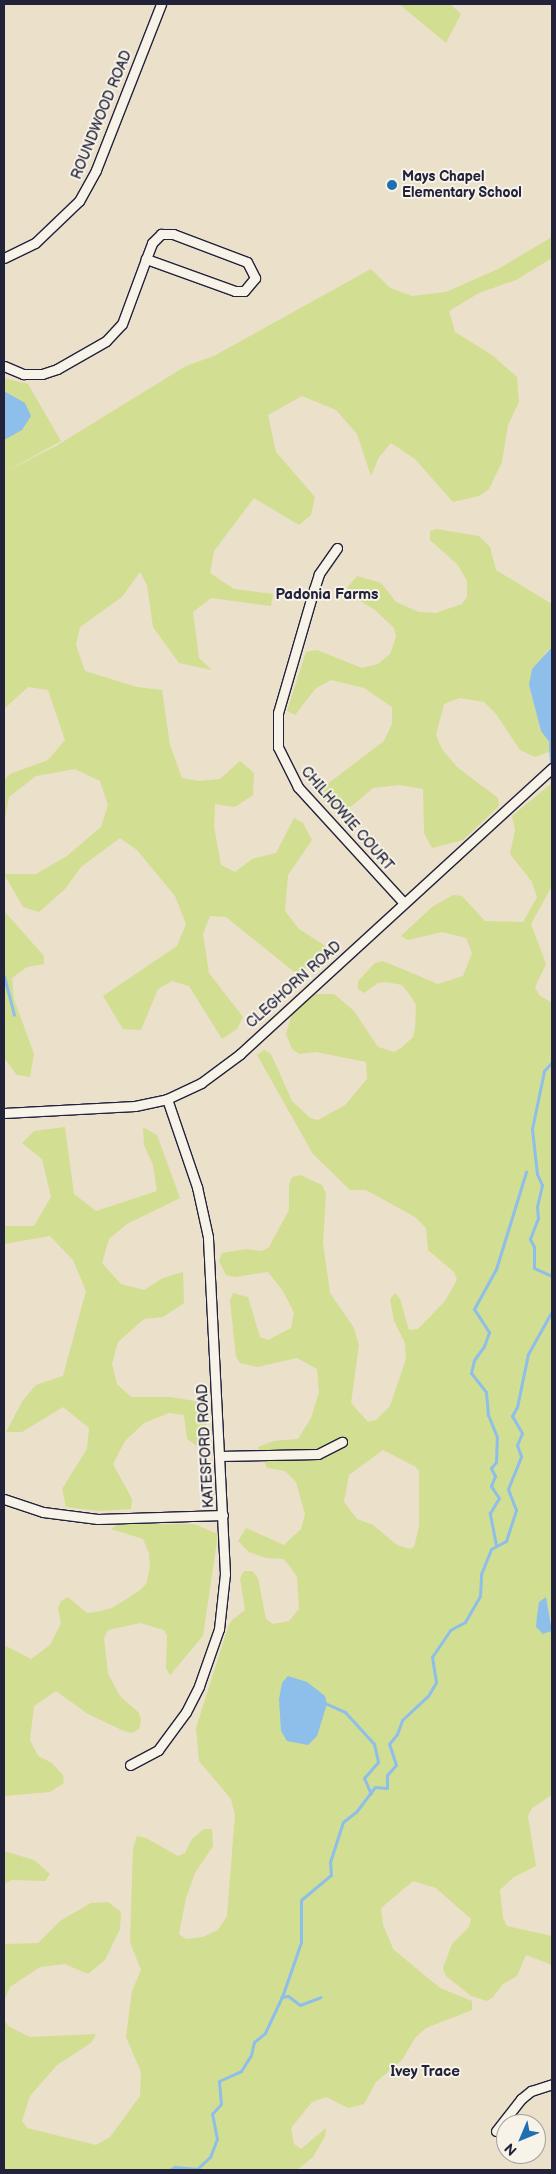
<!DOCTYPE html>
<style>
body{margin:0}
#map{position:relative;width:556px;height:2174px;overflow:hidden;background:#ebe0ca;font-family:"Balsamiq Sans",sans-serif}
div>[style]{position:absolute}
.green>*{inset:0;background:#d2de91}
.water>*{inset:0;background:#8ebeea}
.stream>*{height:3px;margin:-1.5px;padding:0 1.5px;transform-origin:1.5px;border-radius:1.5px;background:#8ebeea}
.roads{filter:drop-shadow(1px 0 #22223b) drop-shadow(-1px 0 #22223b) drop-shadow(0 1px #22223b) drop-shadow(0 -1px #22223b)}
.street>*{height:9px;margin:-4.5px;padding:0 4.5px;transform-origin:4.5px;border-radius:4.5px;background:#f7f3e8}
.dots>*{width:14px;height:14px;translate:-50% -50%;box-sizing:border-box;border:2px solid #f7f3e8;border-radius:50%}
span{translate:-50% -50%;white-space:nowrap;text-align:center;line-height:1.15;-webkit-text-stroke:4px #f7f3e8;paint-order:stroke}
.street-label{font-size:14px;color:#22223b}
.poi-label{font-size:14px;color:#22223b;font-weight:700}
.left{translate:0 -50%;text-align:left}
.neighbourhood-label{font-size:15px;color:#22223b;font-weight:700}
.frame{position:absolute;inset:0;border:5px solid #22223b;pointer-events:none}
.north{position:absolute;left:496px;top:2114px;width:50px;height:50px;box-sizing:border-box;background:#f7f3e8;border:1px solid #a29fa3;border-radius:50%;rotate:225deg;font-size:14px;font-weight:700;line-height:20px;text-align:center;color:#22223b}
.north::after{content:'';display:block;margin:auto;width:18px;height:22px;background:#1f6fb2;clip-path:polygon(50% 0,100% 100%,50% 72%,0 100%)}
</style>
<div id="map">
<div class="green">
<div style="clip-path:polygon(399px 4px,450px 4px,461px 14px,446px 43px)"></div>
<div style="clip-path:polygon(552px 237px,552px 258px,516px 280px,479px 293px,449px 311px,455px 332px,492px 355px,517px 377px,519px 402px,508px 425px,502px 462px,489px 489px,479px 496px,453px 502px,415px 459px,391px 443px,379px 457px,371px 476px,357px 434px,336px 410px,302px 396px,268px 415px,276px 452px,315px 497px,311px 515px,299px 525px,254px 498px,214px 551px,210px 573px,234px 589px,273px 594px,271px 606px,211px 598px,193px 612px,199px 658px,212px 670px,179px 663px,153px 627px,147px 585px,140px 572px,122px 597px,80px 627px,76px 645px,85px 671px,137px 687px,162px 690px,170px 745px,182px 778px,199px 781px,220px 779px,240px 761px,254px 773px,253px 795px,235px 807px,215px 804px,214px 827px,221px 865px,235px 872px,252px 859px,276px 853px,294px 818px,303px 823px,312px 840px,288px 875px,285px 911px,299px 929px,327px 947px,298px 975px,226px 917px,210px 916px,203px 934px,209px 973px,243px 1017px,237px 1029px,222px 1039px,189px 986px,172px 981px,158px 989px,141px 1030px,123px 1029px,103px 996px,177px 946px,186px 924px,175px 896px,137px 850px,120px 838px,81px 867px,65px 889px,39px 912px,23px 907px,4px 874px,36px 874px,67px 856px,101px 827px,108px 805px,100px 781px,75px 769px,36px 776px,9px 797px,4px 825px,4px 780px,10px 774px,48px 760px,65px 740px,48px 690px,28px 687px,4px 709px,4px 378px,28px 384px,61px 441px,5px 472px,56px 446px,186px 366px,214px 356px,371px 269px,390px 288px,412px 296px,446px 292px,498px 269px)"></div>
<div style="clip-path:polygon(437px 529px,479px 536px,490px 547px,496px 570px,552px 604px,552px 647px,545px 653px,529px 685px,541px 731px,552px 743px,552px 751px,535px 757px,520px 750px,496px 714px,484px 702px,460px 698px,444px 704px,436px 735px,442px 749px,457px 767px,498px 798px,499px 806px,463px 840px,432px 848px,424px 833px,423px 789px,399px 785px,373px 788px,346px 811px,338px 812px,318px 795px,322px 788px,384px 741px,392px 724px,392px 707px,364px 688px,331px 680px,316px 688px,295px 715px,287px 711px,306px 652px,317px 650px,362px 668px,378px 664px,390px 654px,396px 637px,394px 628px,375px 610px,352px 596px,347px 588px,357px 576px,381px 583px,396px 602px,419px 612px,436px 613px,462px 604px,467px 597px,467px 581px,458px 565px,430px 540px,430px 531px)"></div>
<div style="clip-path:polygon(evenodd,552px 783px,552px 886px,531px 924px,546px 964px,535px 987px,539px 995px,552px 1003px,552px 1623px,548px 1613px,549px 1602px,543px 1634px,552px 1631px,552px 1795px,532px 1808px,528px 1816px,536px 1866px,514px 1877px,500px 1890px,503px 1918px,507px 1926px,552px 1936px,552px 1965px,526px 1955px,517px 1976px,503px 1984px,493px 1997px,487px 2001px,471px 1996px,446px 1976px,443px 1968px,452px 1944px,469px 1927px,471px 1919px,436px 1888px,413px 1881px,381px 1908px,383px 1925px,390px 1941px,393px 1949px,440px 1988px,472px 2001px,472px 2010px,426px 2028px,415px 2038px,402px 2060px,376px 2082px,364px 2104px,348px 2108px,326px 2097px,312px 2102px,291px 2128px,294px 2144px,301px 2149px,326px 2128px,325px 2136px,313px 2157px,297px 2170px,4px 2170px,4px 2019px,8px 2026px,30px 2037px,96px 2034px,91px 2043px,57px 2065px,30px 2096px,22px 2121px,27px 2128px,96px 2145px,110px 2137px,140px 2096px,141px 2072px,126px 2037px,132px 1991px,141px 1970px,130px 1942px,133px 1849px,137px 1836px,146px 1838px,178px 1856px,185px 1853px,192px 1839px,204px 1829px,212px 1829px,213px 1846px,195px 1873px,186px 1898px,179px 1934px,186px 1939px,203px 1937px,218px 1930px,227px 1916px,235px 1815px,231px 1799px,199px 1761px,196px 1728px,228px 1627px,232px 1620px,245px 1610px,240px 1578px,244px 1571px,252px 1571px,258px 1578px,266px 1619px,273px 1624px,289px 1621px,299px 1609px,297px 1577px,289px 1565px,283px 1559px,266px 1558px,249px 1552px,238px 1541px,246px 1528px,284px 1545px,301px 1529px,305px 1514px,296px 1482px,285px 1471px,267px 1468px,258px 1447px,273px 1441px,298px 1439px,311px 1418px,319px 1392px,317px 1369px,297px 1358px,257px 1367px,240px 1363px,236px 1357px,230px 1301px,233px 1293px,248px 1297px,260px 1337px,268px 1340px,291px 1328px,294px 1313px,283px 1291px,268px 1272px,235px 1277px,226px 1275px,219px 1261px,222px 1253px,246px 1249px,262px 1251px,269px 1247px,289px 1210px,289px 1185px,292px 1177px,300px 1175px,322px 1185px,326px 1193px,323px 1243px,330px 1293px,354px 1328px,359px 1345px,351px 1403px,368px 1422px,376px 1420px,390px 1406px,406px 1359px,405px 1343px,394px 1321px,390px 1299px,395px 1293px,400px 1299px,409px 1330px,418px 1329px,445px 1301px,457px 1280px,454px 1272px,428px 1250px,426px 1228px,415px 1217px,366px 1190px,350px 1190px,313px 1154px,257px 1055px,264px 1050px,271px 1054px,292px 1101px,310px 1118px,318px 1120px,345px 1105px,367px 1079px,366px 1062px,316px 1052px,299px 1054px,292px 1049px,286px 1034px,295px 1003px,307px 994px,334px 994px,354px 1011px,378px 1047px,394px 1052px,401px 1048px,413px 1037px,415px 1029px,416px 1005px,412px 998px,402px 985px,386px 982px,378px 983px,364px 993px,358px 989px,358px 981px,375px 963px,383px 961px,438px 984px,463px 976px,472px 953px,466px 938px,442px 932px,408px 940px,401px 936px,432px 907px,453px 895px,462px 896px,485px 921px,523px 922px,537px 897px,532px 882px,510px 854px,515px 830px,512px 816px,552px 783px,383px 1450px,416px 1467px,419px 1471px,419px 1527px,414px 1547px,410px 1549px,397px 1545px,373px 1525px,357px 1519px,344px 1502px,349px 1475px,383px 1450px)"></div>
<div style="clip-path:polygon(4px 911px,44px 956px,44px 964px,27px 967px,12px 978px,14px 999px,34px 1054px,30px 1077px,17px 1075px,4px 1058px)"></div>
<div style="clip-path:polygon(65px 1127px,74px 1194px,96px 1211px,157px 1191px,153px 1165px,144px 1145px,143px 1127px,157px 1135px,180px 1198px,127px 1224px,109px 1239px,102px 1263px,121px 1284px,144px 1290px,163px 1278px,183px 1272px,184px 1303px,163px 1317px,144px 1319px,118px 1342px,112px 1364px,117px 1384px,131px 1397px,171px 1397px,200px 1402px,207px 1429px,198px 1447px,187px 1439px,184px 1415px,169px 1413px,144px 1423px,125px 1441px,113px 1464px,132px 1499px,131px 1509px,99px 1511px,66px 1507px,62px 1489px,87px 1449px,89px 1428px,63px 1407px,22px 1432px,6px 1432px,23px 1400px,36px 1385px,63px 1376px,86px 1291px,73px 1260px,50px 1236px,4px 1244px,4px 1226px,34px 1226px,51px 1197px,42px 1159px,22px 1143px,34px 1131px)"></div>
<div style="clip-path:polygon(119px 1524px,194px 1524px,218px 1534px,203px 1636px,170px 1675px,166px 1668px,167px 1636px,164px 1630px,140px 1623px,108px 1630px,104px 1638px,108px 1674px,120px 1696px,139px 1713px,141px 1721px,139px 1729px,132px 1733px,124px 1731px,88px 1714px,56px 1691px,34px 1706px,30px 1740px,38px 1756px,52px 1763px,63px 1775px,64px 1783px,50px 1792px,4px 1796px,4px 1645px,31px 1659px,50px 1645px,61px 1623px,58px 1608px,61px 1601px,68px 1597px,87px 1613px,96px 1612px,112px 1608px,139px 1591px,146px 1584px,150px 1568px,149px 1553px,143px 1539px,111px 1529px)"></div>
<div style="clip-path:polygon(4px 1851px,34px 1860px,50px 1874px,45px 1881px,12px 1880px,4px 1884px)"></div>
<div style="clip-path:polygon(108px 1902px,121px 1912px,120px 1929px,105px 1960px,88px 1974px,65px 1964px,40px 1967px,10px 1987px,4px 2001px,4px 1944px,38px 1943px,60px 1921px,91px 1903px)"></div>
</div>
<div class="water">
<div style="clip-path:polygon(4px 391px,25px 403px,31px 416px,22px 430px,4px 440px)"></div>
<div style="clip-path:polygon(552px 647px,552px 743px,550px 743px,541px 731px,529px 685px,532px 669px)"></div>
<div style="clip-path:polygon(546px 1597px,552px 1631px,543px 1634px,536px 1627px,537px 1616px,539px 1602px)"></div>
<div style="clip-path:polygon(288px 1676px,307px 1682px,325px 1696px,327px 1704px,317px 1736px,308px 1745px,287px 1741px,281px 1731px,279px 1699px,282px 1683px)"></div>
</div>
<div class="stream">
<div style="left:550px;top:743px;width:41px;rotate:87.2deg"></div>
<div style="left:4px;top:976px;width:40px;rotate:75.6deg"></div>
<div style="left:552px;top:1062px;width:12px;rotate:132deg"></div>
<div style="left:544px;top:1071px;width:59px;rotate:101.7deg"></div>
<div style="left:532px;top:1129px;width:45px;rotate:83.7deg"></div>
<div style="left:537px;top:1174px;width:12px;rotate:66deg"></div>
<div style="left:542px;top:1185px;width:23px;rotate:103deg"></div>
<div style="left:537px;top:1207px;width:11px;rotate:85deg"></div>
<div style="left:538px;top:1218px;width:22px;rotate:111deg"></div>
<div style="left:530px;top:1239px;width:9px;rotate:63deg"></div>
<div style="left:534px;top:1247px;width:21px;rotate:90deg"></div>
<div style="left:534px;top:1268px;width:20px;rotate:24deg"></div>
<div style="left:496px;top:1545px;width:33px;rotate:-101deg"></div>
<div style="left:490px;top:1513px;width:17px;rotate:-59deg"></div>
<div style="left:499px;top:1498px;width:14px;rotate:-124deg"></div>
<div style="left:491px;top:1486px;width:11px;rotate:-68deg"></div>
<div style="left:495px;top:1476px;width:9px;rotate:-117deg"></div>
<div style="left:491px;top:1468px;width:8px;rotate:-50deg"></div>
<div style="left:496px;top:1462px;width:25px;rotate:-88deg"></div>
<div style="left:497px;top:1437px;width:24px;rotate:-112deg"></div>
<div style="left:488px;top:1415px;width:23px;rotate:-95deg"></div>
<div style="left:486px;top:1392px;width:24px;rotate:-128deg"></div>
<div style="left:471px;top:1373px;width:13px;rotate:-77deg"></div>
<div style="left:474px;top:1360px;width:17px;rotate:-54deg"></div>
<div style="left:484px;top:1346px;width:15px;rotate:-70deg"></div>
<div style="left:489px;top:1332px;width:27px;rotate:-123deg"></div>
<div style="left:474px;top:1309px;width:46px;rotate:-61.2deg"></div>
<div style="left:496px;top:1269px;width:102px;rotate:-72.8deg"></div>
<div style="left:327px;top:1704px;width:20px;rotate:24deg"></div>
<div style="left:345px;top:1712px;width:43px;rotate:47.8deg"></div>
<div style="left:374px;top:1744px;width:18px;rotate:77deg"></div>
<div style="left:378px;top:1762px;width:21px;rotate:131deg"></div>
<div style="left:364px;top:1778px;width:17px;rotate:66deg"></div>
<div style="left:282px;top:1997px;width:6px;rotate:-9deg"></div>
<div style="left:288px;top:1996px;width:15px;rotate:37deg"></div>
<div style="left:300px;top:2005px;width:22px;rotate:-21deg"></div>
<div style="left:169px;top:2170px;width:7px;rotate:-27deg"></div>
<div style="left:175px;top:2167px;width:22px;rotate:5deg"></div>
<div style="left:197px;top:2169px;width:18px;rotate:-43deg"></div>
<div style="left:210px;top:2157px;width:19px;rotate:-69deg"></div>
<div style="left:217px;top:2139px;width:25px;rotate:-101deg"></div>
<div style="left:212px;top:2114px;width:13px;rotate:-48deg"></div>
<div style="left:221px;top:2104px;width:23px;rotate:-95deg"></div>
<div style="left:219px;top:2081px;width:24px;rotate:-24deg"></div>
<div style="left:241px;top:2071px;width:19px;rotate:-58deg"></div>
<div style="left:251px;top:2055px;width:13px;rotate:-77deg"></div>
<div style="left:254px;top:2042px;width:14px;rotate:-39deg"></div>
<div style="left:265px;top:2033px;width:40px;rotate:-65deg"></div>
<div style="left:282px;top:1997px;width:58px;rotate:-70.9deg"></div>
<div style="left:301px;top:1942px;width:42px;rotate:-90deg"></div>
<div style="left:301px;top:1900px;width:39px;rotate:-40deg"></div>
<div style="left:331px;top:1875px;width:13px;rotate:-94deg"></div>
<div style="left:330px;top:1862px;width:42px;rotate:-72deg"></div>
<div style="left:343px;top:1822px;width:16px;rotate:-38deg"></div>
<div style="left:356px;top:1812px;width:31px;rotate:-53deg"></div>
<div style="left:375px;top:1787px;width:12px;rotate:5deg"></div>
<div style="left:387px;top:1788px;width:13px;rotate:-90deg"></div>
<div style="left:387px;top:1775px;width:13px;rotate:-48deg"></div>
<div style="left:396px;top:1765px;width:22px;rotate:-108deg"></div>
<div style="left:389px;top:1744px;width:13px;rotate:-51deg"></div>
<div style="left:397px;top:1734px;width:15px;rotate:-70deg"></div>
<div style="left:402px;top:1720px;width:35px;rotate:-43deg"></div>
<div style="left:428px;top:1696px;width:16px;rotate:-60deg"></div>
<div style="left:436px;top:1682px;width:25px;rotate:-99deg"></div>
<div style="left:432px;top:1657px;width:32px;rotate:-56deg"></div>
<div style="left:450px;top:1630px;width:17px;rotate:-28deg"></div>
<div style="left:465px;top:1622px;width:30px;rotate:-60deg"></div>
<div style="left:480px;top:1596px;width:22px;rotate:-87deg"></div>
<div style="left:481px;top:1574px;width:27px;rotate:-68deg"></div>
<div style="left:491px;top:1549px;width:17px;rotate:-28deg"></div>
<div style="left:506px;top:1541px;width:33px;rotate:-72deg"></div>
<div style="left:516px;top:1510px;width:22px;rotate:-111deg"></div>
<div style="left:508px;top:1489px;width:35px;rotate:-68deg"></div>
<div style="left:521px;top:1456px;width:12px;rotate:-110deg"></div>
<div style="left:517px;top:1445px;width:13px;rotate:-67deg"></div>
<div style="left:522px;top:1433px;width:20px;rotate:-120deg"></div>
<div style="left:512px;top:1416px;width:10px;rotate:-61deg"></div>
<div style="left:517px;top:1407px;width:54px;rotate:-78.3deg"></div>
<div style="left:528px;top:1354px;width:49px;rotate:-60.8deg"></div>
</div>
<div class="roads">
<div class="street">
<div style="left:4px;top:258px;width:34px;rotate:-26deg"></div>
<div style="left:35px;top:243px;width:61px;rotate:-43.7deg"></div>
<div style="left:79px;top:201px;width:35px;rotate:-61deg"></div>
<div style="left:96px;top:170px;width:178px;rotate:-68.6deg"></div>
<div style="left:4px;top:366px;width:21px;rotate:23deg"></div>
<div style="left:23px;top:374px;width:19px"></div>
<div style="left:42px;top:374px;width:16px;rotate:-18deg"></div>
<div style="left:57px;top:369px;width:56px;rotate:-29.7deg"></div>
<div style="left:106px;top:341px;width:23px;rotate:-47deg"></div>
<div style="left:122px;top:324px;width:69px;rotate:-69.7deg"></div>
<div style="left:146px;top:259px;width:17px;rotate:-69deg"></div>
<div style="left:152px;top:243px;width:13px;rotate:-45deg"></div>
<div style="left:161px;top:234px;width:12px"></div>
<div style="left:173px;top:234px;width:79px;rotate:20.7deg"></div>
<div style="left:247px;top:262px;width:18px;rotate:63deg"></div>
<div style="left:255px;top:278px;width:17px;rotate:130deg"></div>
<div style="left:244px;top:291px;width:9px;rotate:180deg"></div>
<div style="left:235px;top:291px;width:95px;rotate:-160.2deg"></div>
<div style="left:337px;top:548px;width:32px;rotate:125deg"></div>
<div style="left:319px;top:574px;width:16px;rotate:108deg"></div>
<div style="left:314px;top:589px;width:129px;rotate:106.2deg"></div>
<div style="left:278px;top:713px;width:34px;rotate:90deg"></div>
<div style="left:278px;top:747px;width:45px;rotate:63.4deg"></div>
<div style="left:298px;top:787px;width:157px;rotate:47.6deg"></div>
<div style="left:4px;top:1113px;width:131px;rotate:-3.1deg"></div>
<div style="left:135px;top:1106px;width:33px;rotate:-12deg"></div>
<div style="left:167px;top:1099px;width:38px;rotate:-25deg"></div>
<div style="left:201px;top:1083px;width:49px;rotate:-36.6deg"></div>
<div style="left:240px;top:1054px;width:423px;rotate:-42.5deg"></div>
<div style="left:219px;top:1456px;width:99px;rotate:-1.2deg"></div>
<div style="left:318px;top:1454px;width:27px;rotate:-27deg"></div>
<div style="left:4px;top:1499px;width:41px;rotate:18.4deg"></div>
<div style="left:43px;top:1512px;width:55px;rotate:7.3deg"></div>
<div style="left:98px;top:1519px;width:125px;rotate:-1.8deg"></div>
<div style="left:130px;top:1765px;width:32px;rotate:-28deg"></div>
<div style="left:158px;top:1750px;width:47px;rotate:-53.6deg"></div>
<div style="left:186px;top:1712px;width:29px;rotate:-63deg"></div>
<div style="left:199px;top:1686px;width:60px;rotate:-70.7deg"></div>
<div style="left:219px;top:1629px;width:55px;rotate:-83.8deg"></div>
<div style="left:225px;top:1574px;width:337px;rotate:-92.9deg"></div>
<div style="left:208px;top:1237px;width:51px;rotate:-102.4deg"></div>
<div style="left:197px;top:1187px;width:93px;rotate:-108.8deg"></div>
<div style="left:496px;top:2131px;width:41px;rotate:-52deg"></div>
<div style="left:521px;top:2099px;width:13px;rotate:-39deg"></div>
<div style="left:531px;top:2091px;width:22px;rotate:-18deg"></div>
</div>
</div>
<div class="dots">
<div style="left:392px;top:185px;background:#1f6fb2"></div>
</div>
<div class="street-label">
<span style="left:102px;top:115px;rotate:-68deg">ROUNDWOOD ROAD</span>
<span style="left:347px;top:819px;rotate:49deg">CHILHOWIE COURT</span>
<span style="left:294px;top:985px;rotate:-42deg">CLEGHORN ROAD</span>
<span style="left:206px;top:1446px;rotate:-93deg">KATESFORD ROAD</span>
</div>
<div class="poi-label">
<span class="left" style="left:402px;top:185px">Mays Chapel<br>Elementary School</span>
</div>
<div class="neighbourhood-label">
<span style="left:327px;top:595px">Padonia Farms</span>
<span style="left:425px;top:2072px">Ivey Trace</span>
</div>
<div class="frame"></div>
<div class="north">N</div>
</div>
